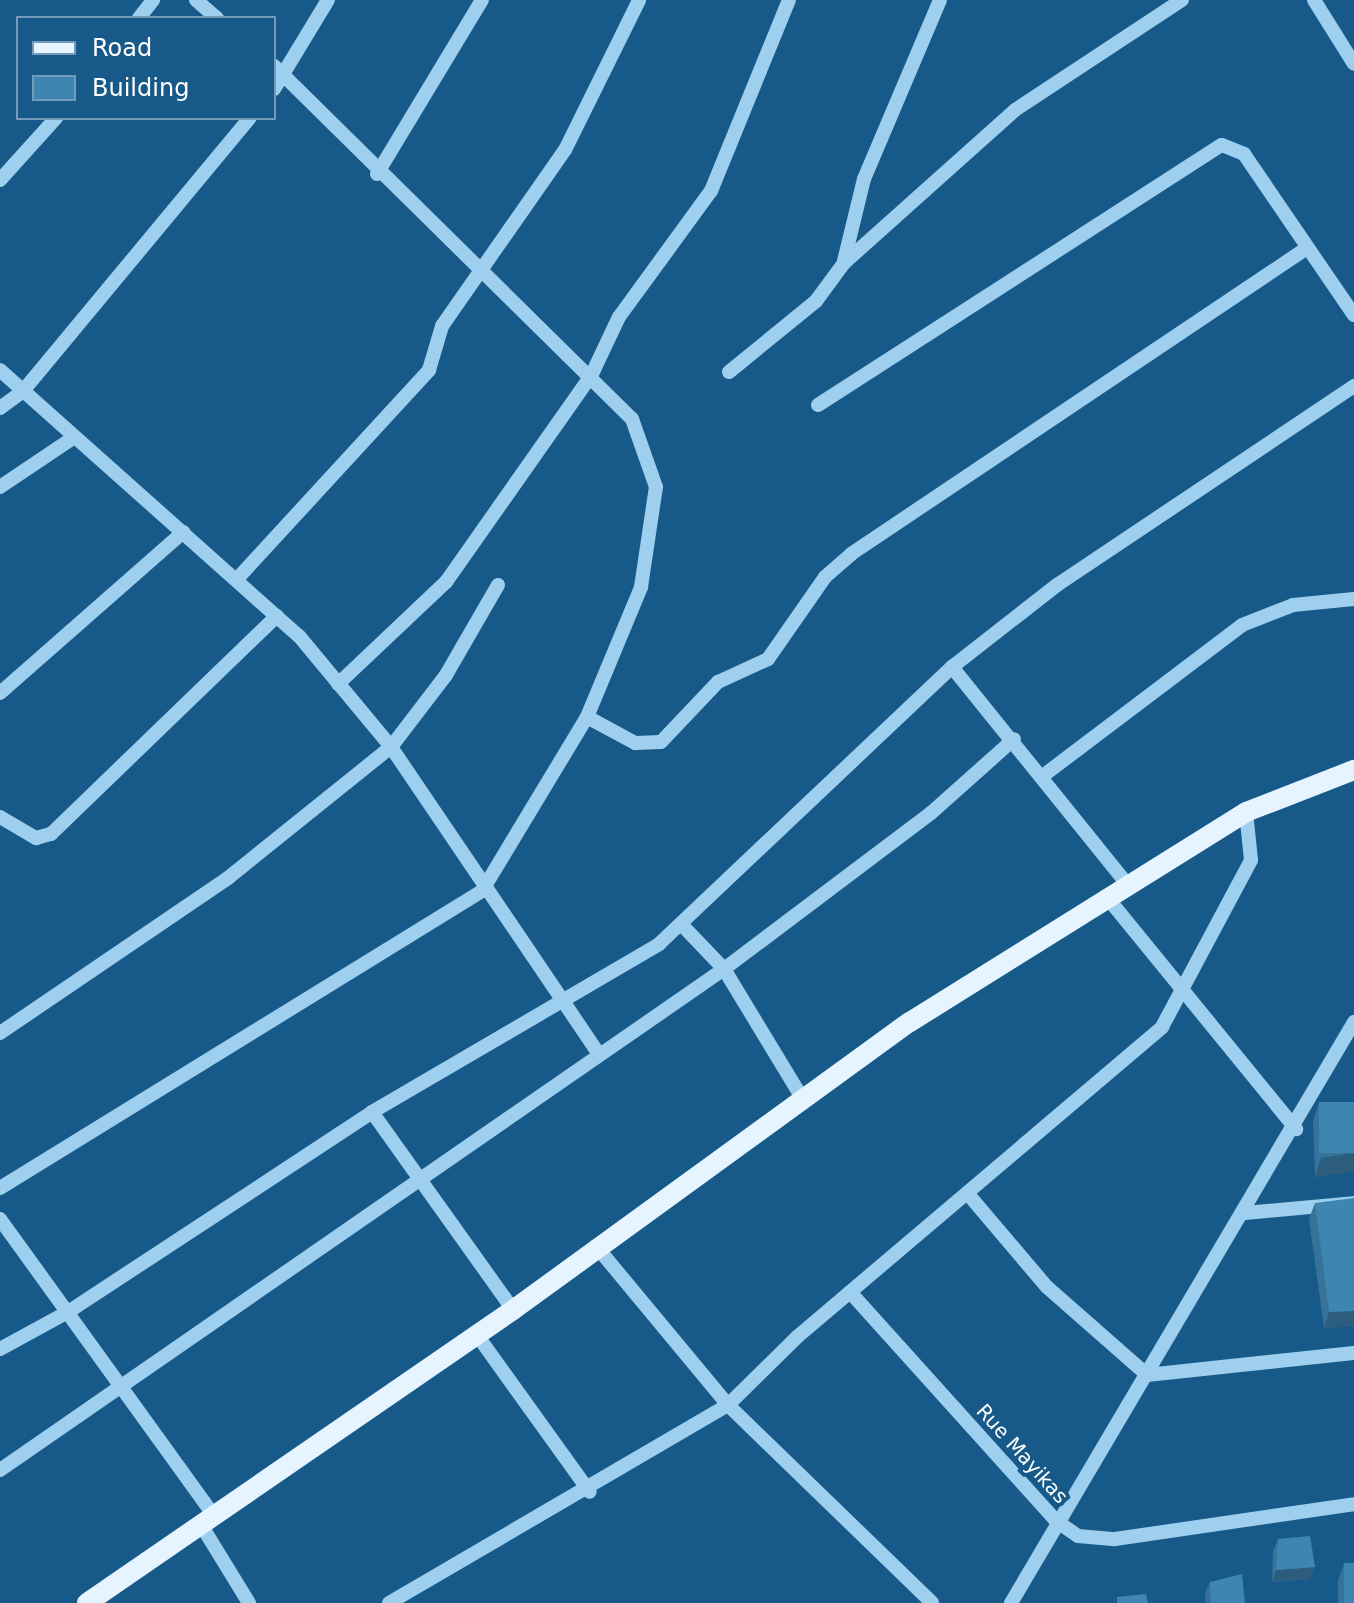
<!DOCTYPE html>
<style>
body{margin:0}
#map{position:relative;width:1354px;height:1603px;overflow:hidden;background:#175a89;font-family:"DejaVu Sans",sans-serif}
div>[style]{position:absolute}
.minor>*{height:14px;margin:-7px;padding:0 7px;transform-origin:7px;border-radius:7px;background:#9fcfee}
.major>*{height:20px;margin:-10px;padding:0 10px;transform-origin:10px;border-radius:10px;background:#e6f4ff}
.wall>*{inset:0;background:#367299}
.shaded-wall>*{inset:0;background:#2c5d7d}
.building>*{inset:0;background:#3f85b2;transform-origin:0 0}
span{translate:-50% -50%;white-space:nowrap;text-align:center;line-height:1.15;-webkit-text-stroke:8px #175a89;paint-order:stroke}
.street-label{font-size:20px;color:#fff}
.legend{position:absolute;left:16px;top:16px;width:260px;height:104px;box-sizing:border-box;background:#175a89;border:2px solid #749cb8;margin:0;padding:10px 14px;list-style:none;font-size:24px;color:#fff}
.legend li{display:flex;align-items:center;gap:16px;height:40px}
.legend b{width:40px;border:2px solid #749cb8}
</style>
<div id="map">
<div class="minor">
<div style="left:196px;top:0;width:28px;rotate:41deg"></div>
<div style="left:1314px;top:0;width:75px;rotate:58deg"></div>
<div style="left:139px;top:18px;width:23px;rotate:-52deg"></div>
<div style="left:274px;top:89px;width:104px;rotate:-58.8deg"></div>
<div style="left:377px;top:174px;width:203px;rotate:-58.9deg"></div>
<div style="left:0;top:180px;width:84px;rotate:-47.9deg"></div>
<div style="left:844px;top:261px;width:84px;rotate:-76.3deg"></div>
<div style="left:864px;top:179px;width:194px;rotate:-67deg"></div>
<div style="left:0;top:370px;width:400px;rotate:41.7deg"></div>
<div style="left:299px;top:636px;width:144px;rotate:50.3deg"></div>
<div style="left:391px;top:747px;width:369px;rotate:55.9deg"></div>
<div style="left:729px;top:372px;width:112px;rotate:-39.2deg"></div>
<div style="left:816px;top:301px;width:47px;rotate:-53.6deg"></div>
<div style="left:844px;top:263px;width:229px;rotate:-41.8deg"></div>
<div style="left:1015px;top:110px;width:200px;rotate:-33.4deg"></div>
<div style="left:818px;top:405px;width:480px;rotate:-32.8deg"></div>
<div style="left:1222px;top:145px;width:24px;rotate:22deg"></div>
<div style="left:1244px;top:154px;width:195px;rotate:55.7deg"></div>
<div style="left:0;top:408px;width:29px;rotate:-36deg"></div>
<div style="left:23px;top:391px;width:355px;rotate:-50.3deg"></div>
<div style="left:0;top:487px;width:88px;rotate:-33.9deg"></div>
<div style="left:237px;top:579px;width:284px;rotate:-47.4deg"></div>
<div style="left:429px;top:370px;width:46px;rotate:-73.5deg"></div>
<div style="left:442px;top:326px;width:215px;rotate:-55.1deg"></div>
<div style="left:565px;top:150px;width:167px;rotate:-63.7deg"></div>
<div style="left:952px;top:667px;width:277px;rotate:51.1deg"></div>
<div style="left:338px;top:684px;width:149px;rotate:-43.4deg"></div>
<div style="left:446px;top:582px;width:254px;rotate:-54.9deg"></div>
<div style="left:592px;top:374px;width:63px;rotate:-64.7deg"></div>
<div style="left:619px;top:317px;width:156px;rotate:-53.9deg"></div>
<div style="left:711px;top:191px;width:206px;rotate:-67.8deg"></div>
<div style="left:0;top:693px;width:244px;rotate:-41.3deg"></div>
<div style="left:587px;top:717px;width:55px;rotate:28.4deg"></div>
<div style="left:635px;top:743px;width:26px;rotate:-2deg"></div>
<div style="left:661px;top:742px;width:83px;rotate:-46.5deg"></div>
<div style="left:718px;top:682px;width:55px;rotate:-24.7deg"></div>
<div style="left:768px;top:659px;width:100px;rotate:-55.2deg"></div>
<div style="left:825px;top:577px;width:35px;rotate:-41deg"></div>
<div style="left:851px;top:554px;width:549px;rotate:-33.86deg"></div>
<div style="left:1044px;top:775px;width:248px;rotate:-37.1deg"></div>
<div style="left:1242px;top:625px;width:55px;rotate:-21.4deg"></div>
<div style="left:1293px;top:605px;width:61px;rotate:-5.6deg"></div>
<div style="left:0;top:817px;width:42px;rotate:30.3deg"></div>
<div style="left:36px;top:838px;width:16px;rotate:-15deg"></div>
<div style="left:51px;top:834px;width:314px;rotate:-44deg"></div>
<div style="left:1106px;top:896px;width:301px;rotate:50.8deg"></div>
<div style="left:682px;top:925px;width:61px;rotate:46.3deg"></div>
<div style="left:724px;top:969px;width:151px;rotate:58.8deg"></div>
<div style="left:0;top:1033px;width:276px;rotate:-34.2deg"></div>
<div style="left:228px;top:878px;width:209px;rotate:-38.8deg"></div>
<div style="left:391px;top:747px;width:91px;rotate:-52.6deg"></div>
<div style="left:446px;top:675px;width:104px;rotate:-60deg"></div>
<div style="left:372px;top:1112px;width:243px;rotate:54.5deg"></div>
<div style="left:0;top:1188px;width:566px;rotate:-31.64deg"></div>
<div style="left:482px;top:891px;width:203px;rotate:-58.9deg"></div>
<div style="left:587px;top:717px;width:141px;rotate:-67.4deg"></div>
<div style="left:641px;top:587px;width:101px;rotate:-81.5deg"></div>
<div style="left:656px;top:487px;width:72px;rotate:-109.4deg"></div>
<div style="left:632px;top:419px;width:503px;rotate:-135.4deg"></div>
<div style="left:968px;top:1194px;width:122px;rotate:49.7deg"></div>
<div style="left:1047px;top:1287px;width:133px;rotate:41.3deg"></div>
<div style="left:1147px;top:1375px;width:208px;rotate:-6.1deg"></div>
<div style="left:1245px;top:1213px;width:109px;rotate:-5.2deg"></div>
<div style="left:0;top:1219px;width:364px;rotate:54.2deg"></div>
<div style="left:596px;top:1246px;width:207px;rotate:50.3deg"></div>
<div style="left:728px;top:1405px;width:284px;rotate:44.1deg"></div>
<div style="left:850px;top:1292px;width:307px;rotate:48deg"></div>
<div style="left:1055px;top:1520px;width:28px;rotate:35deg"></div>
<div style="left:1078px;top:1536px;width:37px;rotate:5deg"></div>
<div style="left:1115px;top:1539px;width:242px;rotate:-8.3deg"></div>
<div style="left:477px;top:1335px;width:193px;rotate:54.3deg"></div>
<div style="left:0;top:1349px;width:77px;rotate:-28.6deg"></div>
<div style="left:68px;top:1312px;width:364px;rotate:-33.3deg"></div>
<div style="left:372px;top:1112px;width:333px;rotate:-30.3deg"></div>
<div style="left:659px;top:944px;width:403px;rotate:-43.4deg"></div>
<div style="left:952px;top:667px;width:133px;rotate:-38deg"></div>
<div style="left:1057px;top:585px;width:358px;rotate:-33.8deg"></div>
<div style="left:0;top:1470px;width:880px;rotate:-34.68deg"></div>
<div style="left:724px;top:969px;width:259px;rotate:-37deg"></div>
<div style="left:931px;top:813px;width:111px;rotate:-41.7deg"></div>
<div style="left:200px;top:1523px;width:94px;rotate:58.5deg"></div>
<div style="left:389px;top:1603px;width:393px;rotate:-30.3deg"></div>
<div style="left:728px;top:1405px;width:97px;rotate:-44.6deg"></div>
<div style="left:797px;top:1337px;width:479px;rotate:-40.3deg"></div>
<div style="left:1162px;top:1027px;width:189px;rotate:-61.9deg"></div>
<div style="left:1251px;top:860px;width:48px;rotate:-95.9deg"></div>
<div style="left:1011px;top:1603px;width:675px;rotate:-59.44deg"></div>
</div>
<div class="major">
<div style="left:87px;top:1603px;width:517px;rotate:-34.52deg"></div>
<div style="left:513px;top:1310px;width:490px;rotate:-36deg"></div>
<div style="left:910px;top:1022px;width:396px;rotate:-32deg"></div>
<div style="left:1246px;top:812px;width:116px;rotate:-21.3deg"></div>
</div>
<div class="wall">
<div style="clip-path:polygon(1354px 1102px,1354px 1171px,1315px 1177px,1313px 1121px,1319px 1103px)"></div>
<div style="clip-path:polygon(1315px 1203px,1354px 1326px,1324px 1328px,1309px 1219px)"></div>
<div style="clip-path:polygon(1278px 1539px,1315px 1567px,1310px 1579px,1272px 1582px,1273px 1551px)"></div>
<div style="clip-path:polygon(1344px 1564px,1354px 1603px,1338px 1603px,1338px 1580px)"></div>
<div style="clip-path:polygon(1210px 1582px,1245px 1603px,1206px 1603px,1205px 1594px)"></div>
</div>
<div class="shaded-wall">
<div style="clip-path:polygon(1354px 1153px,1354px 1171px,1315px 1177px,1321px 1158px)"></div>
<div style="clip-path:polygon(1354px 1311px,1354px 1326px,1324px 1328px,1329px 1312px)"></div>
<div style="clip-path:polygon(1315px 1567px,1310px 1579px,1272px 1582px,1276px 1570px)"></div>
</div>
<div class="building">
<div style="left:1354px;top:1102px;width:51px;height:35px;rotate:90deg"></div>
<div style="clip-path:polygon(1354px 1198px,1354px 1311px,1329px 1312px,1315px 1203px)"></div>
<div style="clip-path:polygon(1310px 1536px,1315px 1567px,1276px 1570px,1278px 1539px)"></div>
<div style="left:1354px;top:1563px;width:40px;height:10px;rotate:90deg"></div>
<div style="clip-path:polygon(1242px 1574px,1245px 1603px,1211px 1603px,1210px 1582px)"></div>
<div style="clip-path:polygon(1146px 1594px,1148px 1603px,1117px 1603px,1117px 1597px)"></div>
</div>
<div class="street-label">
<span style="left:1022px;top:1454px;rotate:48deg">Rue Mayikas</span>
</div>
<ul class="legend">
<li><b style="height:10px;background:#e6f4ff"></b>Road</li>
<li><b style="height:22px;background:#3f85b2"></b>Building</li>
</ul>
</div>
